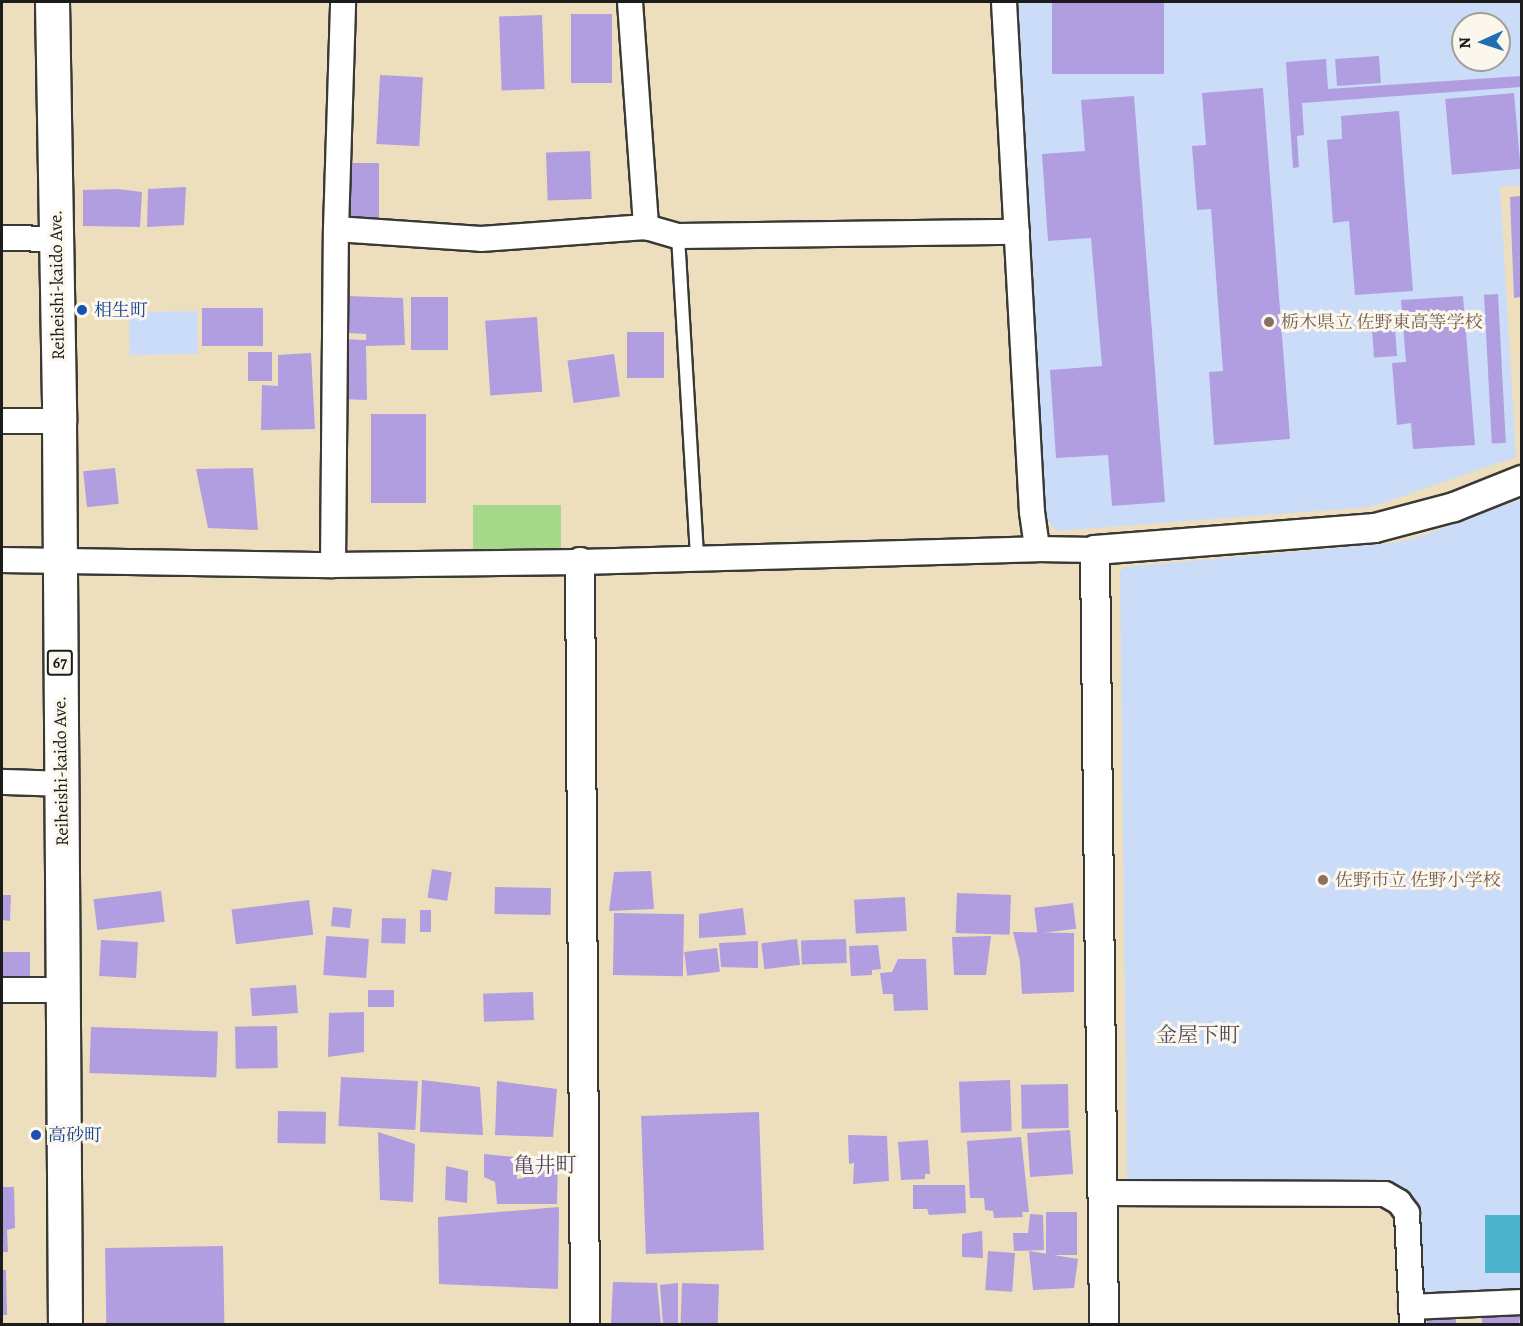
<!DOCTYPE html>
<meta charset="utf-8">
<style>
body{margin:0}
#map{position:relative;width:1523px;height:1326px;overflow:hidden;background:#eddfbd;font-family:Alegreya,"Noto Serif JP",serif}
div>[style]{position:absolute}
.built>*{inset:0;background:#cbdcf9;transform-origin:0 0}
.green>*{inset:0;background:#a5d989;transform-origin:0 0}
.water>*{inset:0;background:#4db2cc;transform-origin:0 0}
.building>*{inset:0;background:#b09ee1;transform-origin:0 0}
.roads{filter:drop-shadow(2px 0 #3b3934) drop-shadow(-2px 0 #3b3934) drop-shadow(0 2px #3b3934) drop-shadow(0 -2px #3b3934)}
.service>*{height:12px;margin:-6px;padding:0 6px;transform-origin:6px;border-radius:6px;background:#fff}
.minor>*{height:24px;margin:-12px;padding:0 12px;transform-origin:12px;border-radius:12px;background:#fff}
.tertiary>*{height:28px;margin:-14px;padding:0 14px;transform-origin:14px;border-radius:14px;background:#fff}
.primary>*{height:33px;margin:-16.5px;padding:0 16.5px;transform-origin:16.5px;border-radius:16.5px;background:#fff}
.dots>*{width:16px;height:16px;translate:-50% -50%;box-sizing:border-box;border:3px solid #fbf7ec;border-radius:50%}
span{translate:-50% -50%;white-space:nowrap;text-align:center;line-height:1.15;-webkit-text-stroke:6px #fbf7ec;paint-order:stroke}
.shield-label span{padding:2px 4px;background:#fbf7ec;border:2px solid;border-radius:4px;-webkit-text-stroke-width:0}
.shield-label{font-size:16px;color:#1c1c1c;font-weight:700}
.street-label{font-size:18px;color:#1c1c1c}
.transit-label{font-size:18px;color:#164399}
.left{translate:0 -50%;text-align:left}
.education-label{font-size:18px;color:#785e54}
.quarter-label{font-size:21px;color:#504a61}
.frame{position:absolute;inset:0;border:3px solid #1c1c1c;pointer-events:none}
.north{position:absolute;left:1451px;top:12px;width:60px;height:60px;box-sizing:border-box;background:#fbf7ec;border:2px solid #a29f99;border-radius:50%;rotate:267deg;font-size:16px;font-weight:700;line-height:24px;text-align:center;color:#1c1c1c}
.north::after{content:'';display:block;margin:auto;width:21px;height:27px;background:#1f6fb2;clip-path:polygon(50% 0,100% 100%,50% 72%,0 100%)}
</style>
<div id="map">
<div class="built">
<div style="clip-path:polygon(evenodd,1013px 2px,1521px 2px,1521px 185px,1500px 187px,1516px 457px,1371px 507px,1056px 531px,1039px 509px,1013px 2px,1463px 24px,1499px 24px,1499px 60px,1463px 60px,1463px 24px)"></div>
<div style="left:197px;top:311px;width:43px;height:68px;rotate:89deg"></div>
<div style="clip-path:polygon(1521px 499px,1521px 1297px,1429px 1300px,1417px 1292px,1403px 1201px,1127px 1187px,1120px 572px,1124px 567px,1392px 543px,1419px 537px)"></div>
</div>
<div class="green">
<div style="left:473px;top:505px;width:88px;height:44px"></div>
</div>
<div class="water">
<div style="left:1485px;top:1215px;width:36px;height:58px"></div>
</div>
<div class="building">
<div style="left:1052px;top:2px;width:112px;height:72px"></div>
<div style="left:612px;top:14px;width:69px;height:41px;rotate:90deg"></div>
<div style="left:542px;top:15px;width:74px;height:43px;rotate:88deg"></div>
<div style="left:1379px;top:56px;width:27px;height:44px;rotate:86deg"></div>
<div style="clip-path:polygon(1326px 59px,1328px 89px,1521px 76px,1521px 87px,1302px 103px,1304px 135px,1297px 136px,1299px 167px,1293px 168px,1286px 62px)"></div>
<div style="left:380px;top:75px;width:43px;height:69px;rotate:3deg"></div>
<div style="clip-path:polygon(1263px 88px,1290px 439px,1214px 445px,1209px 372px,1223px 371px,1211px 209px,1197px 210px,1192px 146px,1206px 145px,1202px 93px)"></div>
<div style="left:1514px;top:93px;width:76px;height:69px;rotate:85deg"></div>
<div style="clip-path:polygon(1134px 96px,1165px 502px,1112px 506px,1108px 455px,1056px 458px,1050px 370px,1102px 366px,1091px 238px,1048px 241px,1042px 154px,1085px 151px,1081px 100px)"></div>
<div style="clip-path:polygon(1399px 111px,1413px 291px,1355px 295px,1349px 221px,1333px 223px,1327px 140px,1342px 139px,1341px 116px)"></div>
<div style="left:590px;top:151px;width:48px;height:44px;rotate:88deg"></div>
<div style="left:346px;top:163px;width:33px;height:60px"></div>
<div style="clip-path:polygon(186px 187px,184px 225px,147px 227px,148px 189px)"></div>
<div style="clip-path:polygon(118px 189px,142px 192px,140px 227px,83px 226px,83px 190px)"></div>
<div style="clip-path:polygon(1521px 196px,1521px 297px,1514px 298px,1510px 197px)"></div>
<div style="left:1498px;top:294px;width:149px;height:14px;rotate:87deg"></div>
<div style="clip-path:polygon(348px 296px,403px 298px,405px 345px,366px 346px,367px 400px,342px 399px,342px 339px,366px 340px,366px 334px,348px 333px)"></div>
<div style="clip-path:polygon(1463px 296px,1475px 445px,1413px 449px,1411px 423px,1397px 425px,1392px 363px,1406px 362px,1401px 300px)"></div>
<div style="left:411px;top:297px;width:37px;height:53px"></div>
<div style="left:202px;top:308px;width:61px;height:38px"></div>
<div style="left:537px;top:317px;width:75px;height:52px;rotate:86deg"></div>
<div style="left:1395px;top:328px;width:28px;height:23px;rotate:86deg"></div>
<div style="left:627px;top:332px;width:37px;height:46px"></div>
<div style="left:248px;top:352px;width:24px;height:29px"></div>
<div style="clip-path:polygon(311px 353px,315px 429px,261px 430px,262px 385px,278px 386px,278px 355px)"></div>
<div style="left:614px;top:354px;width:43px;height:47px;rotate:82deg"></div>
<div style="left:371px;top:414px;width:55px;height:89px"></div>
<div style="left:115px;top:468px;width:36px;height:32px;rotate:84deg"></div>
<div style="clip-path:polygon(253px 468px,258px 530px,208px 528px,196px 469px)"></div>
<div style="left:432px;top:869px;width:20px;height:29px;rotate:9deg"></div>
<div style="clip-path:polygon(651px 871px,654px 909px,609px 911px,614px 872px)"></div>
<div style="left:495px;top:887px;width:56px;height:27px;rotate:1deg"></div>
<div style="left:161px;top:891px;width:31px;height:68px;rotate:83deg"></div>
<div style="left:957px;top:893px;width:54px;height:40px;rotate:2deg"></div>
<div style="clip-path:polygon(2px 895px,11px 895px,10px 921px,2px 920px)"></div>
<div style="left:905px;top:897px;width:34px;height:51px;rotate:87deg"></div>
<div style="left:309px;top:900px;width:35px;height:78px;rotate:83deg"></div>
<div style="left:1073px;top:903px;width:26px;height:39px;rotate:83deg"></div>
<div style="left:333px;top:907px;width:19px;height:19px;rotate:6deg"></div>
<div style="clip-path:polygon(743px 908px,746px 935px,699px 938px,699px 914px)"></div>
<div style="left:420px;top:910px;width:11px;height:22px"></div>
<div style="left:614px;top:913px;width:70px;height:62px;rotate:1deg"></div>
<div style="left:382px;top:918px;width:24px;height:25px;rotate:2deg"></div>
<div style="clip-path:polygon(1013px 932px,1074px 933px,1074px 992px,1022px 994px,1020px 961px)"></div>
<div style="left:326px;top:936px;width:43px;height:39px;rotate:4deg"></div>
<div style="clip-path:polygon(991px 936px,986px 975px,954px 975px,952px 937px)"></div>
<div style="left:797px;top:939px;width:26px;height:36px;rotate:83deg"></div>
<div style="left:846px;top:939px;width:24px;height:45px;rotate:88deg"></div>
<div style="left:101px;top:940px;width:37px;height:36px;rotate:3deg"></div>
<div style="clip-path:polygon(758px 941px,758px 968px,721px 967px,719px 943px)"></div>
<div style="clip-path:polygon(878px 945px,881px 969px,872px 970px,872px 975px,851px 976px,849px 946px)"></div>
<div style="left:717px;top:948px;width:24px;height:33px;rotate:83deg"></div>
<div style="left:2px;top:952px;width:28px;height:27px"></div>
<div style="clip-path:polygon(898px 959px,926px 959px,928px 1010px,894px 1011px,893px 994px,883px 994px,880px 973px,892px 972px)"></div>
<div style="left:296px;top:985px;width:28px;height:46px;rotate:86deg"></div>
<div style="left:368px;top:990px;width:26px;height:17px"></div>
<div style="left:533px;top:992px;width:28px;height:50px;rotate:88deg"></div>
<div style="clip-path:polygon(364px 1012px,364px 1052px,328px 1057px,329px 1013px)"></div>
<div style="left:277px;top:1026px;width:42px;height:42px;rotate:89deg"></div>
<div style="left:91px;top:1027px;width:127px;height:46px;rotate:2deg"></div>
<div style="left:341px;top:1077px;width:77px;height:49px;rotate:3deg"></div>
<div style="clip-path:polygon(422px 1080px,480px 1087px,483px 1135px,420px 1132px)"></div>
<div style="left:1010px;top:1080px;width:51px;height:51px;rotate:88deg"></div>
<div style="clip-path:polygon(497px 1081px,557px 1089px,553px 1137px,495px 1135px)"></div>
<div style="left:1068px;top:1084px;width:44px;height:47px;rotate:89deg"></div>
<div style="left:278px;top:1111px;width:48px;height:32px;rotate:1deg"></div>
<div style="left:759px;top:1112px;width:138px;height:118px;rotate:88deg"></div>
<div style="left:1070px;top:1130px;width:44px;height:43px;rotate:86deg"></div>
<div style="clip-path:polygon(378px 1132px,415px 1144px,413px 1202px,380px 1200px)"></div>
<div style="clip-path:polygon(848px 1135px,887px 1136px,889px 1181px,853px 1184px,854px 1163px,849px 1164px)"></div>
<div style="clip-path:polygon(1021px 1137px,1029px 1212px,1022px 1212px,1023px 1217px,994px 1218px,993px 1211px,985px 1210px,984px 1198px,970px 1198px,967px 1141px)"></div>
<div style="clip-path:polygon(928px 1140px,930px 1174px,925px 1174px,925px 1179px,901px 1180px,898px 1142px)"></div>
<div style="clip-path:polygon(484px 1154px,516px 1157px,517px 1179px,524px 1178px,524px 1158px,558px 1158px,557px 1204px,497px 1204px,495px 1182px,484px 1177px)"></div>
<div style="clip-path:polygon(446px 1166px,468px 1171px,467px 1203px,445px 1200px)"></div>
<div style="clip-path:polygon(913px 1185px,965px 1185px,966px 1213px,929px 1215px,927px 1209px,913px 1209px)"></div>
<div style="clip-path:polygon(2px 1187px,14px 1187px,15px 1228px,7px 1230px,8px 1252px,2px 1252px)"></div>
<div style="clip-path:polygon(559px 1207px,558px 1289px,439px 1284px,438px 1217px)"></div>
<div style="left:1077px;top:1212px;width:43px;height:31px;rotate:90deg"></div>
<div style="clip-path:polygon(1030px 1214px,1043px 1215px,1044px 1250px,1014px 1251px,1013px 1233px,1028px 1233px)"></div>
<div style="clip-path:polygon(982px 1231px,983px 1258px,962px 1257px,962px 1234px)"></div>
<div style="left:223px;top:1246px;width:78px;height:118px;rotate:89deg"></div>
<div style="left:988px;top:1251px;width:27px;height:39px;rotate:4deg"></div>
<div style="clip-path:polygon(1029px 1251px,1078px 1259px,1074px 1288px,1033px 1290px)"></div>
<div style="clip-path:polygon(2px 1270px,6px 1270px,7px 1315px,2px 1315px)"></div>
<div style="clip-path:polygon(613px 1282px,657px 1283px,661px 1324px,611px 1324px)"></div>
<div style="clip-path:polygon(678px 1283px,678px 1324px,663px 1324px,660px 1285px)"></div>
<div style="left:682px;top:1283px;width:37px;height:41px;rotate:2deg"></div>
<div style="clip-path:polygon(1521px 1311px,1519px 1324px,1482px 1324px,1481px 1312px)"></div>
<div style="left:1427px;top:1314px;width:29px;height:10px"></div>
</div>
<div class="roads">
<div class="service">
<div style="left:678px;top:236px;width:322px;rotate:86.6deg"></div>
</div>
<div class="minor">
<div style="left:630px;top:2px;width:226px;rotate:85.9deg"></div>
<div style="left:1004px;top:2px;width:511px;rotate:86.86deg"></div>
<div style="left:1032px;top:512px;width:37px;rotate:82deg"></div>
<div style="left:336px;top:229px;width:145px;rotate:3.9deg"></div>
<div style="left:481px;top:239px;width:165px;rotate:-4.2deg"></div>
<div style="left:646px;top:227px;width:33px;rotate:16deg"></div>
<div style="left:678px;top:236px;width:339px;rotate:-0.7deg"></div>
<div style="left:2px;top:238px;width:55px;rotate:1deg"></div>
<div style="left:2px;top:421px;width:57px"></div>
<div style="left:2px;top:560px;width:331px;rotate:0.9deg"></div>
<div style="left:333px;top:565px;width:247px;rotate:-0.7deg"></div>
<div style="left:580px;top:562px;width:457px;rotate:-1.6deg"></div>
<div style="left:1037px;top:549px;width:58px;rotate:1deg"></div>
<div style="left:333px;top:565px;width:336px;rotate:-89.5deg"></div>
<div style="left:336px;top:229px;width:227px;rotate:-88.2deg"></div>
<div style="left:2px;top:782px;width:59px;rotate:1.9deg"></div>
<div style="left:2px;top:990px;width:60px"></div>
<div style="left:1103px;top:1193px;width:282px;rotate:0.2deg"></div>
<div style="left:1385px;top:1194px;width:16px;rotate:30deg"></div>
<div style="left:1399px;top:1202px;width:14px;rotate:54deg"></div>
<div style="left:1407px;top:1213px;width:111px;rotate:87.4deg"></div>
<div style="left:1411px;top:1307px;width:111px;rotate:-2.6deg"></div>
</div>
<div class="tertiary">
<div style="left:580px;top:562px;width:762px;rotate:89.62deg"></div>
<div style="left:1104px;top:1324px;width:774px;rotate:-90.67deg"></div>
<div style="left:1095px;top:550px;width:281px;rotate:-4.5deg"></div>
<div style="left:1375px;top:528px;width:82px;rotate:-14.9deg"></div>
<div style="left:1454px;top:507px;width:73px;rotate:-21.7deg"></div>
</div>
<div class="primary">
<div style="left:52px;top:2px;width:419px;rotate:89deg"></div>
<div style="left:59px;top:421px;width:903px;rotate:89.62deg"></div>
</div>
</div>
<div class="dots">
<div style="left:82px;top:310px;background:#1a4fb4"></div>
<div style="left:1269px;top:322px;background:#8d6e63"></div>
<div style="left:1323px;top:880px;background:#8d6e63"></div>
<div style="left:36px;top:1135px;background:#1a4fb4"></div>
</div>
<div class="shield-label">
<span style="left:60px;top:663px">67</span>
</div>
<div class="street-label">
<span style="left:57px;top:285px;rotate:-91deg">Reiheishi-kaido Ave.</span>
<span style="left:61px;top:771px;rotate:-91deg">Reiheishi-kaido Ave.</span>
</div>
<div class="transit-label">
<span class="left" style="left:94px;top:310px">相生町</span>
<span class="left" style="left:48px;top:1135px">高砂町</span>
</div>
<div class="education-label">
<span class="left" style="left:1281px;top:322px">栃木県立 佐野東高等学校</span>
<span class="left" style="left:1335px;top:880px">佐野市立 佐野小学校</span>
</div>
<div class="quarter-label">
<span style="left:1198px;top:1035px">金屋下町</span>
<span style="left:545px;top:1165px">亀井町</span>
</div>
<div class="frame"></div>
<div class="north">N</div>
</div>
